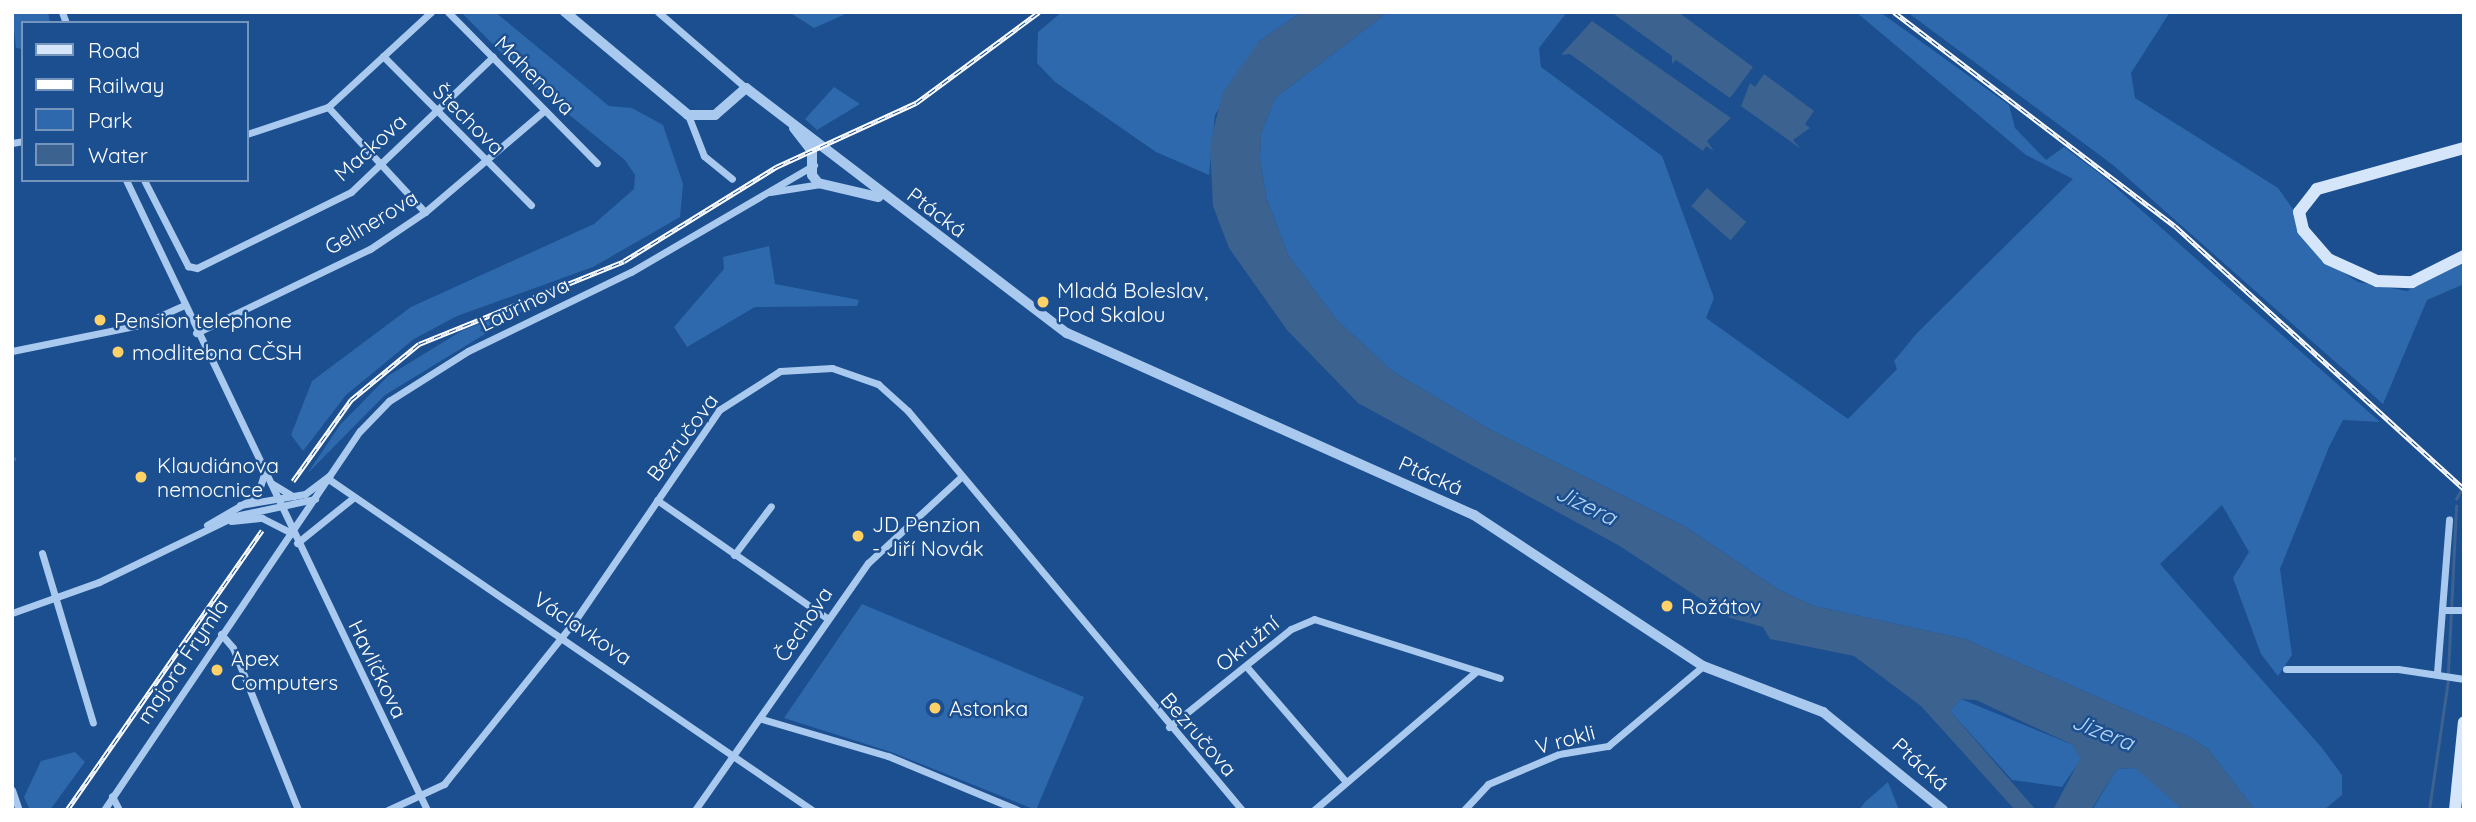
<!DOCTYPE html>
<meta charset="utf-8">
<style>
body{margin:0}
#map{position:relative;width:2476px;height:822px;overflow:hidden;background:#1b4f8f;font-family:Quicksand,sans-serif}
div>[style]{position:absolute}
.green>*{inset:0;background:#2e69ad}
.water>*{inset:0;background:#3c6290;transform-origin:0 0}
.stream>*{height:2.5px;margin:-1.25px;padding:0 1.25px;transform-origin:1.25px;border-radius:1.25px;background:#3c6290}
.minor-tunnel>*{height:7px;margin-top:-3.5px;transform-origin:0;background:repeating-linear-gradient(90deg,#3d69a0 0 7px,transparent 0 10.5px)}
.minor>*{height:7px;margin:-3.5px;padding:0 3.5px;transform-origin:3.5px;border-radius:3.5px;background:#a9c9ee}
.tertiary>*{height:10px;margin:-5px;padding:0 5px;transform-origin:5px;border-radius:5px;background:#a9c9ee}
.secondary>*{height:12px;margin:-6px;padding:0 6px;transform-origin:6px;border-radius:6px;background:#d6e6fa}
.rail>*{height:5px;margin-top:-2.5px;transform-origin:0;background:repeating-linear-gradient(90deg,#1b4f8f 0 8px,#fff 0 16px);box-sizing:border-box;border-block:2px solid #fff}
.dots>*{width:19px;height:19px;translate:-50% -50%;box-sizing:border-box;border:4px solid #1b4f8f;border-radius:50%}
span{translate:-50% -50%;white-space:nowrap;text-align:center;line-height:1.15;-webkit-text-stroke:5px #1b4f8f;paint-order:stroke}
.street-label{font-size:21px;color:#fff}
.poi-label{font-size:21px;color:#fff}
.left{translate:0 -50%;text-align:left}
.water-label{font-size:23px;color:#b5d3f5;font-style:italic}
.frame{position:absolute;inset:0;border:14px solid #fff;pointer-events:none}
.legend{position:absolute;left:21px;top:21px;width:228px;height:161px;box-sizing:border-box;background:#1b4f8f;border:2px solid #7695bc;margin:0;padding:9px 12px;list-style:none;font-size:21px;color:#fff}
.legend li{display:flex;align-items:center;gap:14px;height:35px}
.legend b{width:35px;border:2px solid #7695bc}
</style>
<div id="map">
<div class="green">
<div style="clip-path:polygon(12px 12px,48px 12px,50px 23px,23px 23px,23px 49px,16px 48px)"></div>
<div style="clip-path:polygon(461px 12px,495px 12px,609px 106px,632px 108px,663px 125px,683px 184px,680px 217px,593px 267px,457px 316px,414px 339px,346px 395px,303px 451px,291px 435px,312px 381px,411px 307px,594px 224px,634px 189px,635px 175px,625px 160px,535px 87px)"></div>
<div style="clip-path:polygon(789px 12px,850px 12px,814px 28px)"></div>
<div style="clip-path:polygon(1062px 12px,1302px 12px,1259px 41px,1215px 115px,1209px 175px,1156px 152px,1055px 82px,1037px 63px,1038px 32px)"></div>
<div style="clip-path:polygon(1388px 12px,1567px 12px,1539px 48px,1541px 67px,1662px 156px,1714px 298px,1706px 318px,1848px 419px,1897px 369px,1894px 361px,1917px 333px,2073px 179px,2026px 155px,1856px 12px,1880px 12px,2009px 105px,2015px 128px,2046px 160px,2064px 147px,2104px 177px,2380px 422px,2343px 420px,2329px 447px,2280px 569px,2292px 655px,2278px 676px,2261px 654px,2233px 578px,2249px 552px,2222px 505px,2160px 564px,2322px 748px,2342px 775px,2342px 795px,2324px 810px,2255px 810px,2208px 749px,2191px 738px,1965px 639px,1814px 606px,1779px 590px,1684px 526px,1491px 430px,1392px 371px,1336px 319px,1288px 255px,1266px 197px,1260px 159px,1261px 134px,1275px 98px)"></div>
<div style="clip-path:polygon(1907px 12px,2170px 12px,2131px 73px,2135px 98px,2278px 188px,2333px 266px,2358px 282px,2407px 291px,2464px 263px,2464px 284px,2427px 300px,2383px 404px,2113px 165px)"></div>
<div style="clip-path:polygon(834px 87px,860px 104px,817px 130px,805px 119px)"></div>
<div style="clip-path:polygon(769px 246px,775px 284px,859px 300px,857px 306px,755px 307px,687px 347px,674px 327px,724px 269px,723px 257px)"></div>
<div style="clip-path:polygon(534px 304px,385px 395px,307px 474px,340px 425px,388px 376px,463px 330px)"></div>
<div style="clip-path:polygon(862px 604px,1084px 697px,1036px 810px,891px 752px,784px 718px)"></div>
<div style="clip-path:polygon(1961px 699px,2073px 745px,2081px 759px,2062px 787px,2012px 780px,1950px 711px)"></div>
<div style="clip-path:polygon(75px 752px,85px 762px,50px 810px,30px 810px,24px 797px,41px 761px)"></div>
<div style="clip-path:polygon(2135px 768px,2147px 777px,2183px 810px,2092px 810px,2117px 769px)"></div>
<div style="clip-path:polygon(1888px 782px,1899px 810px,1859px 810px,1865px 802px)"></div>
</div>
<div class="water">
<div style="clip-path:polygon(1302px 12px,1388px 12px,1275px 98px,1261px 134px,1260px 159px,1266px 197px,1288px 255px,1336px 319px,1392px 371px,1491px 430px,1684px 526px,1779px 590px,1814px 606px,1965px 639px,2191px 738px,2208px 749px,2255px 810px,2183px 810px,2135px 768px,2117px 769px,2091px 810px,2053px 810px,2080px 759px,2073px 745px,1976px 700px,1961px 699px,1950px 711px,2036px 810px,2015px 810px,1921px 706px,1854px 656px,1770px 639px,1763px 627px,1730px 618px,1618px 545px,1358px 403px,1287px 330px,1229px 248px,1213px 206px,1210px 145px,1222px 94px,1259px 41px)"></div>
<div style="clip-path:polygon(1611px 12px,1678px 12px,1753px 67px,1730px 98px,1676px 60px,1672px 64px,1672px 56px)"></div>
<div style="clip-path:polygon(1592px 21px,1731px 118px,1707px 141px,1714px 151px,1706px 146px,1703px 151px,1570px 54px,1561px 55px)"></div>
<div style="clip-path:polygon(1764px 74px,1814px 111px,1805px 124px,1810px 128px,1793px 140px,1801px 149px,1741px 106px,1750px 83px,1755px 87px)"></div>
<div style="left:1707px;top:188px;width:52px;height:24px;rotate:41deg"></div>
</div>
<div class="stream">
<div style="left:2456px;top:499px;width:16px;rotate:-60deg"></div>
<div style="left:2448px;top:672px;width:166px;rotate:-87.2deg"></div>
<div style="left:2429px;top:810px;width:131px;rotate:-81.7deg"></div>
</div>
<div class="minor-tunnel">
<div style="left:12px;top:457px;width:4px;rotate:76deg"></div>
</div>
<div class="minor">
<div style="left:62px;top:12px;width:12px;rotate:70deg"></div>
<div style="left:448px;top:12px;width:212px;rotate:45.4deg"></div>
<div style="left:658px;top:12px;width:116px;rotate:40.8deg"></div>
<div style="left:383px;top:56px;width:210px;rotate:45.2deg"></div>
<div style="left:328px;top:107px;width:143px;rotate:47.3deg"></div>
<div style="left:688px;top:115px;width:44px;rotate:68.7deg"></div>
<div style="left:704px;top:156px;width:36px;rotate:39deg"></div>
<div style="left:247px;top:134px;width:85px;rotate:-18.4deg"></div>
<div style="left:328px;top:107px;width:140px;rotate:-42.7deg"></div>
<div style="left:12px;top:143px;width:11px;rotate:-10deg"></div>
<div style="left:126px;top:180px;width:698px;rotate:64.46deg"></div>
<div style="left:144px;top:180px;width:97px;rotate:62.9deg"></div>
<div style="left:188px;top:266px;width:9px;rotate:13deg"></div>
<div style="left:197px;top:268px;width:172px;rotate:-26.3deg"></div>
<div style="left:351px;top:192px;width:196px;rotate:-43.6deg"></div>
<div style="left:770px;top:192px;width:51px;rotate:-9.1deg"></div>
<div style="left:196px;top:333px;width:193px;rotate:-25.8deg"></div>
<div style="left:370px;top:249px;width:66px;rotate:-33.9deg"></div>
<div style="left:425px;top:212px;width:157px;rotate:-40.4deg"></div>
<div style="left:12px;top:351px;width:131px;rotate:-11.5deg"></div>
<div style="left:140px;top:325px;width:46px;rotate:-24.3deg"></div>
<div style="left:330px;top:480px;width:584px;rotate:34.4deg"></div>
<div style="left:271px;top:483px;width:26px;rotate:31deg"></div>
<div style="left:657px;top:500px;width:207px;rotate:34.8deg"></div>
<div style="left:240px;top:505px;width:66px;rotate:-9.6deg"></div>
<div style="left:305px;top:494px;width:31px;rotate:-37deg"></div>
<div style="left:231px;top:521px;width:31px;rotate:-6deg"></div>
<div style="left:262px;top:518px;width:34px;rotate:27deg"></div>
<div style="left:207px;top:525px;width:58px;rotate:-30.1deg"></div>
<div style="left:257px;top:496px;width:23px;rotate:-72deg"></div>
<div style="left:297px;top:543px;width:73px;rotate:-38.9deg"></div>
<div style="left:42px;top:553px;width:177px;rotate:73.3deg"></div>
<div style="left:734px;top:555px;width:61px;rotate:-52.9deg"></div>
<div style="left:2444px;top:610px;width:20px"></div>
<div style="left:12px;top:613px;width:92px;rotate:-19.6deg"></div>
<div style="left:99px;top:582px;width:151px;rotate:-25.9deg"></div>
<div style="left:235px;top:516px;width:82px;rotate:-12deg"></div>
<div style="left:221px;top:634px;width:18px;rotate:49deg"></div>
<div style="left:233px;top:648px;width:175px;rotate:68.1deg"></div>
<div style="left:1246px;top:666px;width:153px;rotate:49.2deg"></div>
<div style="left:2286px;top:669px;width:112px"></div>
<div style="left:2398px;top:669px;width:67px;rotate:8.6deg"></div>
<div style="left:2437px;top:673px;width:154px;rotate:-85.5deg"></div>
<div style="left:762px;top:719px;width:131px;rotate:16.4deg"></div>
<div style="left:888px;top:756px;width:141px;rotate:22.6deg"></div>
<div style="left:1169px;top:727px;width:156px;rotate:-38.8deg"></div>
<div style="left:1291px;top:629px;width:25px;rotate:-23deg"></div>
<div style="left:1314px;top:619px;width:195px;rotate:17.6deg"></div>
<div style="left:12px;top:790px;width:21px;rotate:71deg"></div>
<div style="left:112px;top:796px;width:16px;rotate:63deg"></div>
<div style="left:104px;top:810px;width:457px;rotate:-56deg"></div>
<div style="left:360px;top:431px;width:42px;rotate:-46deg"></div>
<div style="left:389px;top:401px;width:93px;rotate:-32.3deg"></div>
<div style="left:468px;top:351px;width:181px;rotate:-25.9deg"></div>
<div style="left:631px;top:272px;width:212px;rotate:-30.3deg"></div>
<div style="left:388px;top:810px;width:62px;rotate:-24.9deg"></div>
<div style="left:444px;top:784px;width:208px;rotate:-51.3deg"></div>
<div style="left:574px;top:622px;width:257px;rotate:-55.6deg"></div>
<div style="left:719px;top:410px;width:72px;rotate:-32.6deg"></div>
<div style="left:780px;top:371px;width:52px;rotate:-3.3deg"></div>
<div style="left:832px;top:368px;width:49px;rotate:19.2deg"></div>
<div style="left:878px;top:384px;width:40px;rotate:42deg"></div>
<div style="left:908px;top:411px;width:520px;rotate:50.07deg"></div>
<div style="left:695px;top:810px;width:302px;rotate:-55deg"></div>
<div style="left:868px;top:563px;width:127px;rotate:-42.8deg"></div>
<div style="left:1314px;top:810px;width:214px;rotate:-40.5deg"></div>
<div style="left:1464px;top:810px;width:35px;rotate:-47deg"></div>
<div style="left:1488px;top:784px;width:77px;rotate:-22.9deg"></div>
<div style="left:1559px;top:754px;width:50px;rotate:-9.3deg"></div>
<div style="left:1608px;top:746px;width:124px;rotate:-40.1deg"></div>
</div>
<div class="tertiary">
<div style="left:565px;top:12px;width:160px;rotate:39.9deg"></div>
<div style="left:688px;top:115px;width:27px"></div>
<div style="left:715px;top:115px;width:41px;rotate:-41.1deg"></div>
<div style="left:746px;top:88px;width:404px;rotate:37.4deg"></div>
<div style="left:1067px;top:333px;width:446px;rotate:24.1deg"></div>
<div style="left:1474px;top:515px;width:274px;rotate:33.4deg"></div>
<div style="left:1703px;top:666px;width:129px;rotate:21deg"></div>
<div style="left:1823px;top:712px;width:155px;rotate:39.2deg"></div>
<div style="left:794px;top:128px;width:29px;rotate:52deg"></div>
<div style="left:812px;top:151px;width:24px;rotate:90deg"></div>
<div style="left:812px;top:175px;width:10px;rotate:53deg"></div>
<div style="left:818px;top:183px;width:62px;rotate:13.1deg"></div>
</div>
<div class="secondary">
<div style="left:2464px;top:148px;width:153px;rotate:164.4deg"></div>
<div style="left:2317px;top:189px;width:29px;rotate:128deg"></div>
<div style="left:2299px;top:212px;width:18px;rotate:77deg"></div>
<div style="left:2303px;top:230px;width:38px;rotate:49deg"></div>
<div style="left:2328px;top:259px;width:54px;rotate:24.2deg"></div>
<div style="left:2377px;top:281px;width:35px;rotate:2deg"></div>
<div style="left:2412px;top:282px;width:58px;rotate:-26.6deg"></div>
<div style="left:2455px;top:810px;width:88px;rotate:-84.2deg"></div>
</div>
<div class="rail">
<div style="left:1894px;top:12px;width:353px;rotate:37.3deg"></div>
<div style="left:2175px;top:226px;width:391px;rotate:42.3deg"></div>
<div style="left:293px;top:481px;width:100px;rotate:-54.4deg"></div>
<div style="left:351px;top:400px;width:88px;rotate:-39.5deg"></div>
<div style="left:419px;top:344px;width:221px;rotate:-22deg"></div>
<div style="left:624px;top:261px;width:179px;rotate:-31.7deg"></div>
<div style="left:776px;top:167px;width:154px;rotate:-24.6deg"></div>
<div style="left:916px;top:103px;width:153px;rotate:-36.5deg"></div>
<div style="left:67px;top:810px;width:341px;rotate:-55.1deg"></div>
</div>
<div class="dots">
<div style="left:1043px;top:302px;background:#ffd166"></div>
<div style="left:100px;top:320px;background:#ffd166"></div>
<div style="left:118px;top:352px;background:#ffd166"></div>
<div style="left:141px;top:477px;background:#ffd166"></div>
<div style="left:858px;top:536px;background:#ffd166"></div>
<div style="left:1667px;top:606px;background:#ffd166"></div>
<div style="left:217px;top:670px;background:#ffd166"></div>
<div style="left:935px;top:708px;background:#ffd166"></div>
</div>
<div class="street-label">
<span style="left:535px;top:75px;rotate:45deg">Mahenova</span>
<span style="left:469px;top:119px;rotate:45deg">Štechova</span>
<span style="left:370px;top:147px;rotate:-42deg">Mackova</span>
<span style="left:937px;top:212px;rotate:37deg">Ptácká</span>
<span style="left:371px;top:222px;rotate:-31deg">Gellnerova</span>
<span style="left:524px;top:304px;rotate:-26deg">Laurinova</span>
<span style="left:682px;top:437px;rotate:-53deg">Bezručova</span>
<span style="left:1431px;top:475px;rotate:24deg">Ptácká</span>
<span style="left:803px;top:624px;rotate:-56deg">Čechova</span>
<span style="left:583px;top:628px;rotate:34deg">Václavkova</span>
<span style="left:1247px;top:643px;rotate:-39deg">Okružní</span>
<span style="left:182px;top:661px;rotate:-56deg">majora Frymla</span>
<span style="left:378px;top:669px;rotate:64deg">Havlíčkova</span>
<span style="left:1199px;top:734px;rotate:49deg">Bezručova</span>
<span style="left:1565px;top:739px;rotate:-15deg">V rokli</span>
<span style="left:1921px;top:764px;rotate:42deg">Ptácká</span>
</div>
<div class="poi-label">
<span class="left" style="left:1057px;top:302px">Mladá Boleslav,<br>Pod Skalou</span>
<span class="left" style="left:114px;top:320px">Pension telephone</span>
<span class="left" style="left:132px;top:352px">modlitebna CČSH</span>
<span class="left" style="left:157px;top:477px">Klaudiánova<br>nemocnice</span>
<span class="left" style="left:872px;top:536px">JD Penzion<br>- Jiří Novák</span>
<span class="left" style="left:1681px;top:606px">Rožátov</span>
<span class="left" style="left:231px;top:670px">Apex<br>Computers</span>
<span class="left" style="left:949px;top:708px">Astonka</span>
</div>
<div class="water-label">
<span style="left:1586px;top:505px;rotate:26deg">Jizera</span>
<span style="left:2103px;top:732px;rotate:22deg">Jizera</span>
</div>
<div class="frame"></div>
<ul class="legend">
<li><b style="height:9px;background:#d6e6fa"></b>Road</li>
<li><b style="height:9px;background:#fff"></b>Railway</li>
<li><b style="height:19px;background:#2e69ad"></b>Park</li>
<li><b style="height:19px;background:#3c6290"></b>Water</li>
</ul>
</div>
